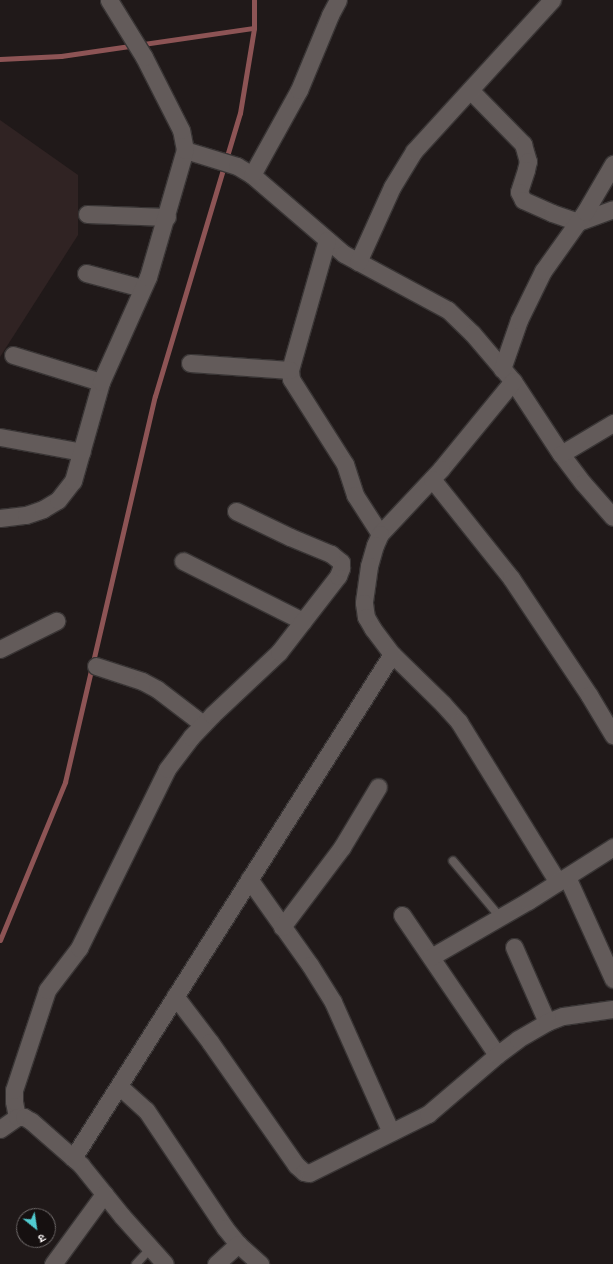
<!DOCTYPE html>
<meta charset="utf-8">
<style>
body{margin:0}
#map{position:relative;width:613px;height:1264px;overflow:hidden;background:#201919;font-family:Roboto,"Noto Sans Devanagari",sans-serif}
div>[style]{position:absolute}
.built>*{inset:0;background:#302323}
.stream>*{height:5px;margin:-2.5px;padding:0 2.5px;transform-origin:2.5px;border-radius:2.5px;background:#8d5455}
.roads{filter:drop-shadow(1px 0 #393535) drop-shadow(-1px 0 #393535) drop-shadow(0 1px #393535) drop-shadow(0 -1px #393535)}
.lane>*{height:8px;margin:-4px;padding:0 4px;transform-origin:4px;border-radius:4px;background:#635b5a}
.street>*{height:17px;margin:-8.5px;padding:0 8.5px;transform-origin:8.5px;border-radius:8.5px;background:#635b5a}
span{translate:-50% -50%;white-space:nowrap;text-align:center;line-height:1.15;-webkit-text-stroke:3px #161010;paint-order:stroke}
.north{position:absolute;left:16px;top:1208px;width:40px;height:40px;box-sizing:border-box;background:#161010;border:1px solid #706b6b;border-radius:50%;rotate:150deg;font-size:11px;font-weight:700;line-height:16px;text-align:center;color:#f8f3f3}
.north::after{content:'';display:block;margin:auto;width:14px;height:18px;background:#51ccd1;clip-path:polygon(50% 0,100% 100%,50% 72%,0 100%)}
</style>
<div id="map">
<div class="built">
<div style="clip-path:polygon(0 120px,78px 175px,78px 235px,0 357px)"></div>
</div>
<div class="stream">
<div style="left:0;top:59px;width:61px;rotate:-2.8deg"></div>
<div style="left:61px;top:56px;width:195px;rotate:-8.3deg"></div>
<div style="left:0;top:940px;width:171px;rotate:-67.6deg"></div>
<div style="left:65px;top:782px;width:396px;rotate:-76.9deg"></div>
<div style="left:155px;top:396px;width:295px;rotate:-73.3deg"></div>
<div style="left:240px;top:113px;width:86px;rotate:-80.6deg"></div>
<div style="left:254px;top:28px;width:28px;rotate:-90deg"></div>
</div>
<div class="roads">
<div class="lane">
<div style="left:453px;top:861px;width:73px;rotate:50deg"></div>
<div style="left:136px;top:1264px;width:22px;rotate:-47deg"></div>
</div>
<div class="street">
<div style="left:470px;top:90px;width:76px;rotate:45.5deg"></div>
<div style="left:523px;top:144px;width:18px;rotate:74deg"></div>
<div style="left:528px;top:161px;width:9px;rotate:103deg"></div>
<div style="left:526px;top:170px;width:23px;rotate:108deg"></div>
<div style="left:519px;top:192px;width:9px;rotate:63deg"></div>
<div style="left:523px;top:200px;width:32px;rotate:24deg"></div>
<div style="left:552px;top:213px;width:28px;rotate:19deg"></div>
<div style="left:578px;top:222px;width:37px;rotate:-20deg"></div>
<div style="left:185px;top:150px;width:54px;rotate:17.1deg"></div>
<div style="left:237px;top:166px;width:17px;rotate:31deg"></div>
<div style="left:252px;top:175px;width:121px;rotate:40.7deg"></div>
<div style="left:344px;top:254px;width:118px;rotate:28.3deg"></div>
<div style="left:448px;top:310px;width:33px;rotate:44deg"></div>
<div style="left:472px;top:333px;width:63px;rotate:49.5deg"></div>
<div style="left:513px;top:381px;width:87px;rotate:56.7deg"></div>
<div style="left:561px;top:454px;width:36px;rotate:53deg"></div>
<div style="left:583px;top:483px;width:45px;rotate:48.6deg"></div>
<div style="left:252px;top:175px;width:97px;rotate:-61.1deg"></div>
<div style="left:299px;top:90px;width:81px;rotate:-67.5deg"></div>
<div style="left:330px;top:15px;width:17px;rotate:-62deg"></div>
<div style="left:87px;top:214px;width:80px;rotate:2.1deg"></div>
<div style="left:327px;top:240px;width:135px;rotate:105.9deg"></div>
<div style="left:290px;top:370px;width:9px;rotate:84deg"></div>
<div style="left:291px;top:379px;width:101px;rotate:57.6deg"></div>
<div style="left:345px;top:464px;width:33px;rotate:72deg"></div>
<div style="left:355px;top:495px;width:46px;rotate:57.3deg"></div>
<div style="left:358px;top:262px;width:82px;rotate:-65.6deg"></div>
<div style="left:392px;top:187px;width:42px;rotate:-58.6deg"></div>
<div style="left:414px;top:151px;width:205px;rotate:-47.6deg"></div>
<div style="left:86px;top:273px;width:58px;rotate:15deg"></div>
<div style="left:13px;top:355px;width:92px;rotate:17.1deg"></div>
<div style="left:190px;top:363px;width:100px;rotate:4deg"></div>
<div style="left:502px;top:369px;width:52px;rotate:-70.9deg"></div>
<div style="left:519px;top:320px;width:55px;rotate:-63.9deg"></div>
<div style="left:543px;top:271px;width:72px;rotate:-54.6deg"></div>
<div style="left:585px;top:212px;width:56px;rotate:-59.7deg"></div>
<div style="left:513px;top:381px;width:114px;rotate:129.3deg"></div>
<div style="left:441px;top:469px;width:89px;rotate:133.2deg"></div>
<div style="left:380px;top:534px;width:12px;rotate:114deg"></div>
<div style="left:375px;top:545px;width:22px;rotate:106deg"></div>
<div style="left:369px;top:566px;width:37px;rotate:98deg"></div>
<div style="left:364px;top:603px;width:14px;rotate:82deg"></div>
<div style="left:366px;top:617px;width:14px;rotate:60deg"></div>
<div style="left:373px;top:629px;width:31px;rotate:53deg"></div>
<div style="left:392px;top:654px;width:71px;rotate:44.4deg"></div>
<div style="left:443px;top:704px;width:24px;rotate:48deg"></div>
<div style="left:459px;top:722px;width:188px;rotate:58.3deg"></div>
<div style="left:0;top:437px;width:83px;rotate:10.4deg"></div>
<div style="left:561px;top:454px;width:61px;rotate:-30.8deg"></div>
<div style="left:432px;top:479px;width:127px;rotate:51.4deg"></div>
<div style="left:511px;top:578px;width:141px;rotate:56.3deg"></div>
<div style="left:589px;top:695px;width:47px;rotate:59deg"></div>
<div style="left:0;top:518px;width:26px;rotate:-7deg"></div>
<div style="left:26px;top:515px;width:18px;rotate:-19deg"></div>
<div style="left:43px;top:509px;width:17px;rotate:-31deg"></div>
<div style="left:58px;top:500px;width:24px;rotate:-52deg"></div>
<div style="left:73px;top:481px;width:103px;rotate:-74.2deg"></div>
<div style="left:101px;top:382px;width:115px;rotate:-65.9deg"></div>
<div style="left:148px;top:277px;width:132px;rotate:-73.8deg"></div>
<div style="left:185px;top:150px;width:20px;rotate:-101deg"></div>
<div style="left:181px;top:130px;width:82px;rotate:-116.9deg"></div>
<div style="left:144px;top:57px;width:67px;rotate:-121.6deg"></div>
<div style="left:183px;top:561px;width:134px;rotate:26.6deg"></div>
<div style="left:0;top:649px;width:63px;rotate:-26.6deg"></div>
<div style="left:96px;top:666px;width:48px;rotate:18.1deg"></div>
<div style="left:142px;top:681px;width:17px;rotate:28deg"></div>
<div style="left:157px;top:689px;width:58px;rotate:37.3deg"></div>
<div style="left:567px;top:877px;width:112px;rotate:65.7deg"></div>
<div style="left:249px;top:879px;width:105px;rotate:54.7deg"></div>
<div style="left:310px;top:965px;width:44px;rotate:58.1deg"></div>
<div style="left:333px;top:1002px;width:142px;rotate:66deg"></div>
<div style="left:402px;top:915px;width:169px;rotate:55.8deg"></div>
<div style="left:282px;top:927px;width:100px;rotate:-53.1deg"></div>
<div style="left:342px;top:847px;width:70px;rotate:-59deg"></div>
<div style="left:514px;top:947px;width:82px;rotate:66.3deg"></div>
<div style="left:431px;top:957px;width:112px;rotate:-30deg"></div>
<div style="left:528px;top:901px;width:101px;rotate:-32.4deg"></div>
<div style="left:175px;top:996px;width:58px;rotate:52.7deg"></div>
<div style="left:210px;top:1042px;width:150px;rotate:55deg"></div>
<div style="left:296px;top:1165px;width:11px;rotate:41deg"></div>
<div style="left:304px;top:1172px;width:5px;rotate:11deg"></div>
<div style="left:309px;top:1173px;width:133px;rotate:-26.4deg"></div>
<div style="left:428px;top:1114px;width:91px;rotate:-40.5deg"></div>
<div style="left:497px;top:1055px;width:26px;rotate:-37deg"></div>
<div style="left:518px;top:1039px;width:34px;rotate:-30deg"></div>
<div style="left:547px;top:1022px;width:17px;rotate:-21deg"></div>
<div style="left:563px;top:1016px;width:50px;rotate:-8deg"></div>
<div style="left:119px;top:1086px;width:36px;rotate:42deg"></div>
<div style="left:146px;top:1110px;width:142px;rotate:56.2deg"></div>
<div style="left:225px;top:1228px;width:21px;rotate:51deg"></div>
<div style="left:238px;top:1244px;width:30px;rotate:42deg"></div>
<div style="left:17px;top:1117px;width:16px;rotate:-101deg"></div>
<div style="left:14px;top:1101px;width:11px;rotate:-90deg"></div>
<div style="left:14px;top:1090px;width:105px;rotate:-71.7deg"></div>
<div style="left:47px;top:990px;width:53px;rotate:-52.7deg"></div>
<div style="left:79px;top:948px;width:199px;rotate:-63.8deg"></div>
<div style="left:167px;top:769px;width:40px;rotate:-53deg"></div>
<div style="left:191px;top:737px;width:30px;rotate:-46deg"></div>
<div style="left:212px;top:715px;width:92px;rotate:-43.2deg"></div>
<div style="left:279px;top:652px;width:96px;rotate:-52.2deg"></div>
<div style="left:338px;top:576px;width:9px;rotate:-69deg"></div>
<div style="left:341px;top:568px;width:6px;rotate:-90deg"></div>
<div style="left:341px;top:562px;width:13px;rotate:-141deg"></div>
<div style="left:331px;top:554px;width:44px;rotate:-157.5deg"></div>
<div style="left:290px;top:537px;width:60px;rotate:-154.3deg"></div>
<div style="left:0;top:1129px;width:21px;rotate:-35deg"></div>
<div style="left:17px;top:1117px;width:7px"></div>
<div style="left:24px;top:1117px;width:8px;rotate:30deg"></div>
<div style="left:31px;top:1121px;width:67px;rotate:41.3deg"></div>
<div style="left:81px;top:1165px;width:65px;rotate:51.2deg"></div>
<div style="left:122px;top:1216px;width:64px;rotate:48.1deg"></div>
<div style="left:73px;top:1158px;width:596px;rotate:-57.67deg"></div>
<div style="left:53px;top:1264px;width:87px;rotate:-53.9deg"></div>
<div style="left:216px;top:1264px;width:30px;rotate:-42deg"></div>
</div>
</div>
<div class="north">उ</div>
</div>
